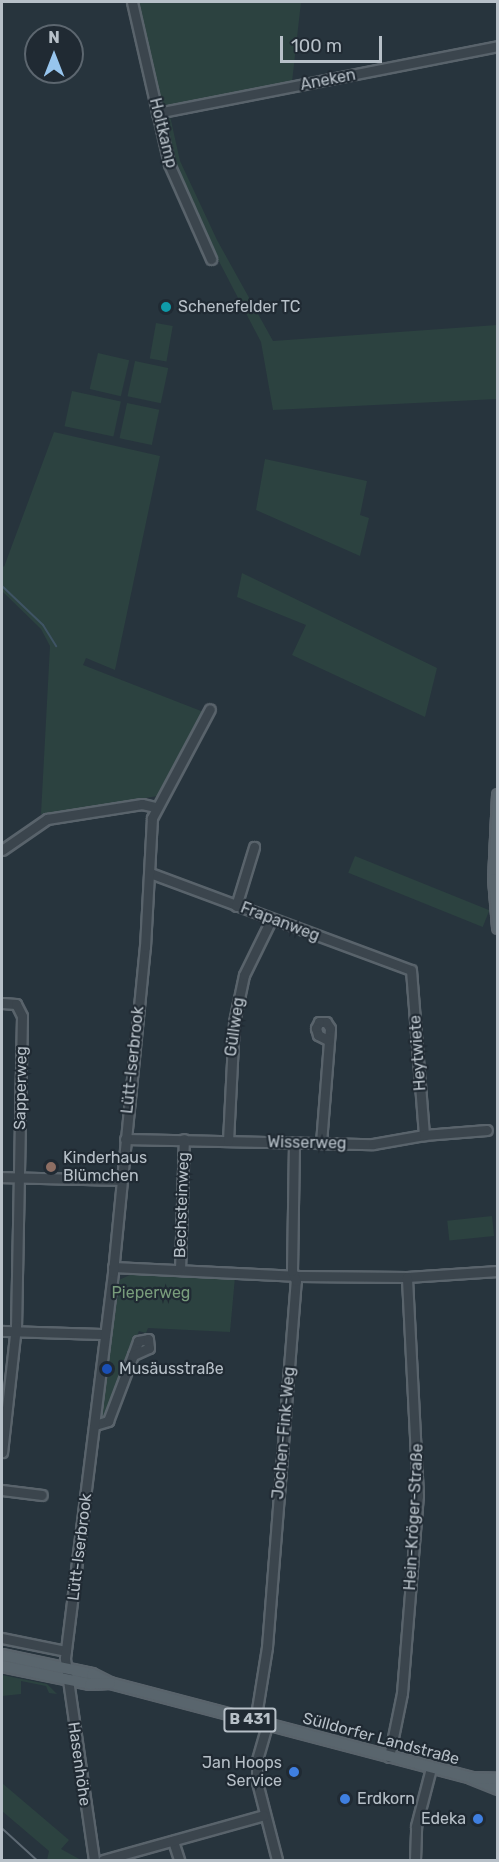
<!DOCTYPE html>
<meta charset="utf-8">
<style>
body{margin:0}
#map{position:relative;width:499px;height:1862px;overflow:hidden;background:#27343d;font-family:Rubik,sans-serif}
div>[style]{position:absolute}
.green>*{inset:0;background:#2c4240;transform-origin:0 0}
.stream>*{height:2px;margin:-1px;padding:0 1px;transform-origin:1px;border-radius:1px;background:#3f5464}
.roads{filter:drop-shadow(2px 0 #59636b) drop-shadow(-2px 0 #59636b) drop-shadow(0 2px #59636b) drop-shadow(0 -2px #59636b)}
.minor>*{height:9px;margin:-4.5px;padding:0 4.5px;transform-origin:4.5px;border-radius:4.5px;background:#3b454d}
.major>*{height:10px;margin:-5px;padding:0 5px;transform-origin:5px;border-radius:5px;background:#59656d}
.tram>*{height:1.5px;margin:-0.75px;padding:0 0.75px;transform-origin:0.75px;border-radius:0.75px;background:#5e6a74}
.dots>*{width:16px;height:16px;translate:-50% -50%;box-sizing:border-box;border:3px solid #202a33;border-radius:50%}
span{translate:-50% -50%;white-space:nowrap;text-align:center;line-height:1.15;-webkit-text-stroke:4.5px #202a33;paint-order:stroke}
.shield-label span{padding:2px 4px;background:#202a33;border:2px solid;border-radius:4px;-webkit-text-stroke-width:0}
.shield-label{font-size:15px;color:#b7c0c8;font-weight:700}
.street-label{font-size:16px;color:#b7c0c8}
.poi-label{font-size:16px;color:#b7c0c8}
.left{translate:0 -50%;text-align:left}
.right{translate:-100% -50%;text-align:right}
.park-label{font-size:16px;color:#789c7b}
.frame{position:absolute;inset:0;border:3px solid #b7c0c8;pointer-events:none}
.north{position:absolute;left:24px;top:24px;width:60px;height:60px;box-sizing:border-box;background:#202a33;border:2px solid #5c666f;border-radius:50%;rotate:0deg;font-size:16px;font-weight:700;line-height:24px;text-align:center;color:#b7c0c8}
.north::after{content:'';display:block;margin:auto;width:21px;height:27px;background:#97c5ee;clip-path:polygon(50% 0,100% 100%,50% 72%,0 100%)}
.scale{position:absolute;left:280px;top:36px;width:102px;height:27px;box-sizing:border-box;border:3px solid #b7c0c8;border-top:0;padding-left:8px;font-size:18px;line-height:21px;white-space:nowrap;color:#b7c0c8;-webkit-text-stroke:4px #202a33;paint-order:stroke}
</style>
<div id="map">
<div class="green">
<div style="clip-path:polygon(138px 2px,301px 2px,292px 82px,167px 107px,160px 101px)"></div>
<div style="clip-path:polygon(170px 116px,180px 161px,217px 240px,273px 341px,497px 325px,497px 399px,273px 410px,261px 342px,210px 244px,174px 162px,165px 121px)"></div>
<div style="left:156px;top:323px;width:17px;height:36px;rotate:10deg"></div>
<div style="left:98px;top:353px;width:32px;height:37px;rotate:13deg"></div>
<div style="left:135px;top:361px;width:34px;height:36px;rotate:12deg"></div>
<div style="left:72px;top:391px;width:50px;height:36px;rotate:12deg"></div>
<div style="left:127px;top:403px;width:33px;height:36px;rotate:12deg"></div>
<div style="clip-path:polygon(54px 432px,160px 456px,115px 670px,86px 658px,83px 665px,201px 711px,204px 717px,158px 796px,41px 814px,50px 646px,41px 629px,2px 591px,2px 565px,4px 567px)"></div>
<div style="clip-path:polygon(265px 459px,367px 481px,360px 515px,369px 518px,360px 556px,256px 510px)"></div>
<div style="clip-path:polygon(242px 573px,437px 668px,425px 717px,292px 655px,306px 625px,237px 597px)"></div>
<div style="left:355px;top:856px;width:145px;height:18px;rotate:22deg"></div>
<div style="left:492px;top:1216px;width:20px;height:45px;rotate:84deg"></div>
<div style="clip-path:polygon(132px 1274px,235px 1277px,230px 1332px,148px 1328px,146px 1333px,139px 1331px,101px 1421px,119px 1280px)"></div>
<div style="clip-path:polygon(2px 1675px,47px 1684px,57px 1694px,49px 1693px,46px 1686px,21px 1681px,21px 1694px,2px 1696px)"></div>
<div style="clip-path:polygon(2px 1783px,69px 1840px,61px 1849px,81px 1860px,47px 1860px,49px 1851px,2px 1811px)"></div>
</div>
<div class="stream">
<div style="left:2px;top:586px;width:57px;rotate:43.6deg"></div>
<div style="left:43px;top:625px;width:25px;rotate:58deg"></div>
</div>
<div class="roads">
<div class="minor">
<div style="left:132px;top:2px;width:166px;rotate:77.1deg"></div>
<div style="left:169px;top:164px;width:104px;rotate:66.1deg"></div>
<div style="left:157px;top:113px;width:348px;rotate:-11.1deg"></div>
<div style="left:2px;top:850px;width:55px;rotate:-34.6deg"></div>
<div style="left:47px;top:819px;width:96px;rotate:-9deg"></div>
<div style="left:142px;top:804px;width:13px;rotate:13deg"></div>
<div style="left:150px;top:873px;width:278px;rotate:20.4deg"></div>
<div style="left:411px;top:970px;width:166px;rotate:85.5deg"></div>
<div style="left:236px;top:906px;width:62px;rotate:-73deg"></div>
<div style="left:2px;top:1003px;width:14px;rotate:4deg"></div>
<div style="left:16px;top:1004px;width:13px;rotate:63deg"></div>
<div style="left:22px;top:1016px;width:310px;rotate:91.1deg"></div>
<div style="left:16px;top:1326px;width:127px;rotate:96.3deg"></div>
<div style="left:125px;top:1139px;width:248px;rotate:1.2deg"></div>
<div style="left:373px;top:1144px;width:52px;rotate:-10deg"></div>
<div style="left:424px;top:1135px;width:63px;rotate:-4.5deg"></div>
<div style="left:228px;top:1141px;width:119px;rotate:-87.1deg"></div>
<div style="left:234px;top:1022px;width:48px;rotate:-78deg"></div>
<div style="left:244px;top:975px;width:61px;rotate:-63.9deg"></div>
<div style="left:321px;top:1143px;width:115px;rotate:-85.5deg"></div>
<div style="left:330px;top:1028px;width:7px;rotate:-124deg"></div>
<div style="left:326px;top:1022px;width:7px;rotate:180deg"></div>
<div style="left:319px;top:1022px;width:7px;rotate:117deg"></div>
<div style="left:316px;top:1028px;width:7px;rotate:74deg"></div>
<div style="left:318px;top:1035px;width:11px;rotate:27deg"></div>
<div style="left:2px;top:1177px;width:119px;rotate:1.4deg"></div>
<div style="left:113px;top:1267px;width:186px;rotate:2.8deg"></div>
<div style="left:299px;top:1276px;width:108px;rotate:0.5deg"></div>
<div style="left:407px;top:1277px;width:91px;rotate:-3.8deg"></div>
<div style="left:180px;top:1270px;width:131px;rotate:-88.3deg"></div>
<div style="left:2px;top:1331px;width:103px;rotate:1.7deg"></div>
<div style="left:95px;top:1425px;width:14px;rotate:-17deg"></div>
<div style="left:108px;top:1421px;width:71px;rotate:-69.3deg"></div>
<div style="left:133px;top:1355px;width:15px;rotate:-70deg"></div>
<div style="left:138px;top:1341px;width:10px;rotate:-11deg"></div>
<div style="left:148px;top:1339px;width:9px;rotate:84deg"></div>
<div style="left:149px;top:1348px;width:17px;rotate:156deg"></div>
<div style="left:2px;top:1490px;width:40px;rotate:7.1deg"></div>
<div style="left:2px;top:1638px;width:65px;rotate:11.5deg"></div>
<div style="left:255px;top:1722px;width:76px;rotate:-80.9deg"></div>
<div style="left:267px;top:1647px;width:367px;rotate:-85.5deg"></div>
<div style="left:296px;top:1281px;width:11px;rotate:-112deg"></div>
<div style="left:292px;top:1271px;width:128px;rotate:-89.1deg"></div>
<div style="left:267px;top:1725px;width:37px;rotate:106deg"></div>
<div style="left:257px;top:1761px;width:21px;rotate:90deg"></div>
<div style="left:257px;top:1782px;width:81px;rotate:75.6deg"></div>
<div style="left:389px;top:1757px;width:65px;rotate:-78.5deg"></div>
<div style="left:402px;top:1693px;width:198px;rotate:-85.4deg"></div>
<div style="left:418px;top:1496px;width:219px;rotate:-92.9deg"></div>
<div style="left:173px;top:1841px;width:20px;rotate:72deg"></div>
<div style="left:94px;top:1860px;width:204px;rotate:-98.2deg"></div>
<div style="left:65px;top:1658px;width:389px;rotate:-82.9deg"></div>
<div style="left:113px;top:1272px;width:327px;rotate:-84.4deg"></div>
<div style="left:145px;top:947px;width:129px;rotate:-86.9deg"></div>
<div style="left:152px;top:818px;width:123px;rotate:-62deg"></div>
<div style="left:103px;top:1860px;width:167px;rotate:-15.6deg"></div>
<div style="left:415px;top:1860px;width:34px;rotate:-88deg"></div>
<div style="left:416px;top:1826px;width:60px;rotate:-75.5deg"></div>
</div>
<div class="major">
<div style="left:498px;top:795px;width:84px;rotate:92.7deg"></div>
<div style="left:494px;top:879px;width:49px;rotate:85.3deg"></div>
<div style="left:2px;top:1655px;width:92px;rotate:11.9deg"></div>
<div style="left:92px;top:1674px;width:20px;rotate:27deg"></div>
<div style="left:110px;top:1683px;width:373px;rotate:14.7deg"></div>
<div style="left:471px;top:1778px;width:29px;rotate:22deg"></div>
<div style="left:2px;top:1666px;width:90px;rotate:11.6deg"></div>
<div style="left:90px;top:1684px;width:20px;rotate:-3deg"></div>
<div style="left:474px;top:1778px;width:24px;rotate:2deg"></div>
</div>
</div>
<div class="tram">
<div style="left:2px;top:1828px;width:47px;rotate:42.4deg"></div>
</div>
<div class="dots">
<div style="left:166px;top:307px;background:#0f9aa8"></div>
<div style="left:51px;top:1167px;background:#8d6e63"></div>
<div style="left:107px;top:1369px;background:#1a4fb4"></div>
<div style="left:294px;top:1772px;background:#3f7fe0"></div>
<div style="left:345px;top:1799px;background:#3f7fe0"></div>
<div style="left:478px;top:1819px;background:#3f7fe0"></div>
</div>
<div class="shield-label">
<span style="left:250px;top:1720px">B 431</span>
</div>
<div class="street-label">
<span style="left:328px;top:80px;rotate:-11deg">Aneken</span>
<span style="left:163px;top:133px;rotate:76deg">Holtkamp</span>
<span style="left:280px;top:922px;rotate:21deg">Frapanweg</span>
<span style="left:235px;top:1027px;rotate:-82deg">Güllweg</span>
<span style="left:418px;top:1053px;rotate:-94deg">Heytwiete</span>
<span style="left:133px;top:1060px;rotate:-84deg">Lütt-Iserbrook</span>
<span style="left:21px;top:1088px;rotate:-89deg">Sapperweg</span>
<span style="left:307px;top:1143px;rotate:1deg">Wisserweg</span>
<span style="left:182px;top:1205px;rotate:-88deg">Bechsteinweg</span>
<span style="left:284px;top:1433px;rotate:-85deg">Jochen-Fink-Weg</span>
<span style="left:414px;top:1517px;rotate:-87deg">Hein-Kröger-Straße</span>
<span style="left:80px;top:1547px;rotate:-83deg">Lütt-Iserbrook</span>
<span style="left:381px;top:1739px;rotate:15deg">Sülldorfer Landstraße</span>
<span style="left:79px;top:1764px;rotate:82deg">Hasenhöhe</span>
</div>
<div class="poi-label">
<span class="left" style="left:178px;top:307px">Schenefelder TC</span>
<span class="left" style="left:63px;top:1167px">Kinderhaus<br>Blümchen</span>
<span class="left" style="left:119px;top:1369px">Musäusstraße</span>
<span class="right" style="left:282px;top:1772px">Jan Hoops<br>Service</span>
<span class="left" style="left:357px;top:1799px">Erdkorn</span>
<span class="right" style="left:466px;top:1819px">Edeka</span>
</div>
<div class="park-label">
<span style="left:151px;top:1293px">Pieperweg</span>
</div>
<div class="frame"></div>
<div class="north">N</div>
<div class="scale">100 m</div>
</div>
